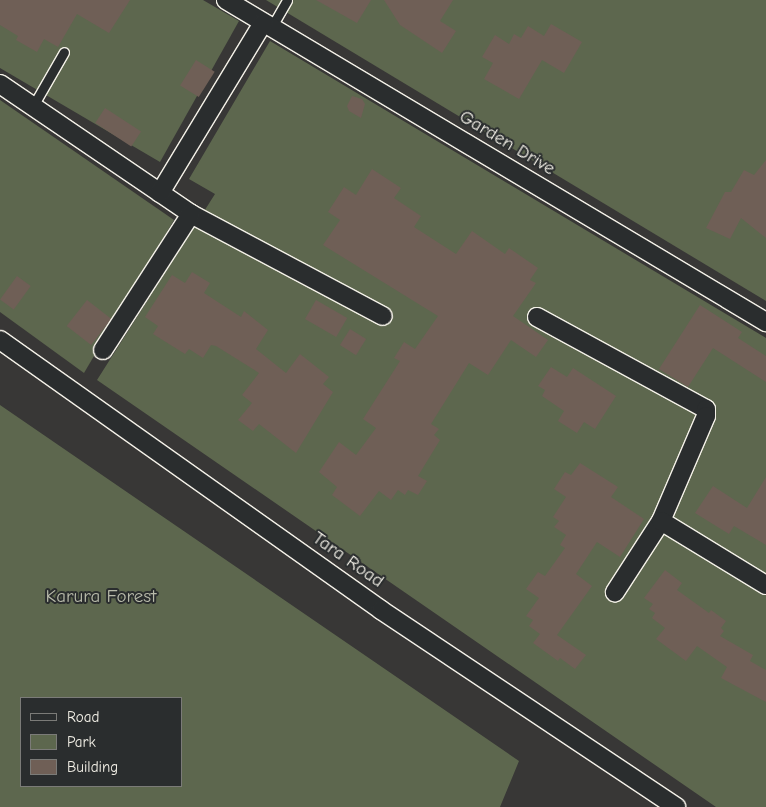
<!DOCTYPE html>
<style>
body{margin:0}
#map{position:relative;width:766px;height:807px;overflow:hidden;background:#383736;font-family:"Comic Neue",sans-serif}
div>[style]{position:absolute}
.green>*{inset:0;background:#5d674e}
.building>*{inset:0;background:#6f5f56;transform-origin:0 0}
.roads{filter:drop-shadow(1px 0 #f4f1e8) drop-shadow(-1px 0 #f4f1e8) drop-shadow(0 1px #f4f1e8) drop-shadow(0 -1px #f4f1e8)}
.lane>*{height:9px;margin:-4.5px;padding:0 4.5px;transform-origin:4.5px;border-radius:4.5px;background:#2a2d2e}
.street>*{height:18px;margin:-9px;padding:0 9px;transform-origin:9px;border-radius:9px;background:#2a2d2e}
span{translate:-50% -50%;white-space:nowrap;text-align:center;line-height:1.15;-webkit-text-stroke:4px #2a2d2e;paint-order:stroke}
.street-label{font-size:19px;color:#f4f1e8}
.park-label{font-size:19px;color:#b8baaa}
.legend{position:absolute;left:20px;top:697px;width:162px;height:90px;box-sizing:border-box;background:#2a2d2e;border:1px solid #7b7b78;margin:0;padding:6px 9px;list-style:none;font-size:15px;color:#f4f1e8}
.legend li{display:flex;align-items:center;gap:10px;height:25px}
.legend b{width:25px;border:1px solid #7b7b78}
</style>
<div id="map">
<div class="green">
<div style="clip-path:polygon(0 0,203px 0,239px 21px,160px 162px,0 68px)"></div>
<div style="clip-path:polygon(266px 0,766px 0,766px 301px)"></div>
<div style="clip-path:polygon(270px 41px,766px 338px,766px 807px,716px 807px,97px 380px,215px 194px,189px 179px)"></div>
<div style="clip-path:polygon(0 100px,174px 220px,84px 373px,0 312px)"></div>
<div style="clip-path:polygon(evenodd,0 405px,519px 761px,500px 807px,0 807px,0 405px,21px 698px,181px 698px,181px 786px,21px 786px,21px 698px)"></div>
</div>
<div class="building">
<div style="clip-path:polygon(0 0,130px 0,109px 33px,77px 14px,58px 47px,44px 39px,37px 52px,16px 40px,18px 36px,0 25px)"></div>
<div style="clip-path:polygon(316px 0,371px 0,357px 23px)"></div>
<div style="clip-path:polygon(384px 0,453px 0,440px 21px,456px 31px,442px 53px,400px 25px)"></div>
<div style="clip-path:polygon(551px 24px,582px 42px,564px 73px,542px 60px,519px 99px,484px 79px,493px 63px,482px 57px,495px 35px,509px 44px,514px 34px,521px 38px,528px 26px,544px 36px)"></div>
<div style="left:196px;top:60px;width:22px;height:30px;rotate:32deg"></div>
<div style="clip-path:polygon(352px 96px,362px 99px,365px 104px,361px 118px,349px 111px,347px 106px)"></div>
<div style="left:105px;top:108px;width:43px;height:18px;rotate:33deg"></div>
<div style="clip-path:polygon(766px 160px,766px 238px,741px 218px,730px 239px,706px 228px,725px 192px,731px 192px,744px 170px,754px 175px)"></div>
<div style="clip-path:polygon(372px 169px,401px 188px,394px 198px,421px 216px,414px 227px,456px 254px,472px 231px,505px 254px,509px 248px,538px 268px,530px 280px,536px 283px,513px 316px,548px 340px,536px 357px,511px 340px,488px 375px,469px 363px,431px 424px,439px 429px,434px 435px,440px 440px,418px 476px,427px 481px,418px 495px,408px 490px,405px 495px,398px 490px,391px 500px,379px 491px,360px 516px,332px 495px,337px 487px,319px 472px,339px 442px,356px 455px,376px 428px,363px 419px,400px 361px,394px 358px,404px 342px,415px 349px,438px 316px,323px 245px,340px 220px,328px 212px,344px 187px,356px 195px)"></div>
<div style="clip-path:polygon(192px 272px,210px 283px,204px 293px,241px 317px,244px 311px,268px 330px,256px 349px,286px 373px,300px 354px,329px 377px,323px 384px,333px 392px,296px 453px,259px 424px,253px 431px,238px 420px,252px 403px,242px 395px,259px 373px,216px 346px,211px 345px,203px 358px,189px 349px,185px 354px,153px 334px,158px 326px,145px 317px,172px 275px,185px 283px)"></div>
<div style="left:17px;top:276px;width:17px;height:29px;rotate:36deg"></div>
<div style="left:87px;top:300px;width:31px;height:33px;rotate:38deg"></div>
<div style="left:316px;top:300px;width:36px;height:22px;rotate:30deg"></div>
<div style="clip-path:polygon(700px 305px,742px 332px,738px 338px,766px 356px,766px 382px,713px 348px,688px 387px,659px 369px)"></div>
<div style="left:350px;top:329px;width:19px;height:19px;rotate:32deg"></div>
<div style="clip-path:polygon(551px 367px,567px 377px,573px 368px,616px 396px,595px 429px,584px 422px,577px 433px,558px 421px,564px 411px,542px 396px,545px 390px,538px 386px)"></div>
<div style="clip-path:polygon(580px 463px,618px 487px,611px 497px,644px 519px,620px 557px,597px 542px,576px 574px,592px 586px,557px 635px,586px 655px,575px 669px,560px 658px,558px 661px,533px 643px,540px 634px,529px 626px,533px 620px,526px 616px,539px 598px,526px 589px,538px 572px,545px 576px,565px 548px,560px 545px,566px 535px,554px 527px,559px 521px,553px 517px,566px 497px,554px 489px,565px 472px,571px 475px)"></div>
<div style="clip-path:polygon(766px 477px,766px 545px,734px 526px,729px 534px,695px 513px,713px 486px,747px 508px)"></div>
<div style="clip-path:polygon(665px 570px,682px 583px,677px 590px,709px 613px,711px 610px,726px 621px,721px 628px,724px 631px,720px 636px,753px 655px,750px 661px,766px 670px,766px 702px,721px 678px,727px 667px,697px 646px,686px 661px,656px 639px,665px 628px,652px 618px,655px 613px,649px 609px,653px 604px,644px 598px)"></div>
</div>
<div class="roads">
<div class="lane">
<div style="left:271px;top:28px;width:32px;rotate:-60deg"></div>
<div style="left:33px;top:106px;width:62px;rotate:-60.1deg"></div>
</div>
<div class="street">
<div style="left:226px;top:0;width:629px;rotate:30.81deg"></div>
<div style="left:0;top:84px;width:231px;rotate:34.2deg"></div>
<div style="left:191px;top:214px;width:217px;rotate:28deg"></div>
<div style="left:160px;top:193px;width:199px;rotate:-58.8deg"></div>
<div style="left:537px;top:317px;width:192px;rotate:28.6deg"></div>
<div style="left:706px;top:409px;width:7px;rotate:90deg"></div>
<div style="left:706px;top:416px;width:114px;rotate:113.2deg"></div>
<div style="left:661px;top:521px;width:85px;rotate:122.9deg"></div>
<div style="left:0;top:340px;width:467px;rotate:35.3deg"></div>
<div style="left:381px;top:610px;width:355px;rotate:33.7deg"></div>
<div style="left:103px;top:350px;width:162px;rotate:-57.1deg"></div>
<div style="left:661px;top:521px;width:123px;rotate:31.4deg"></div>
</div>
</div>
<div class="street-label">
<span style="left:507px;top:143px;rotate:31deg">Garden Drive</span>
<span style="left:348px;top:560px;rotate:35deg">Tara Road</span>
</div>
<div class="park-label">
<span style="left:101px;top:597px">Karura Forest</span>
</div>
<ul class="legend">
<li><b style="height:6px;background:#2a2d2e"></b>Road</li>
<li><b style="height:14px;background:#5d674e"></b>Park</li>
<li><b style="height:14px;background:#6f5f56"></b>Building</li>
</ul>
</div>
